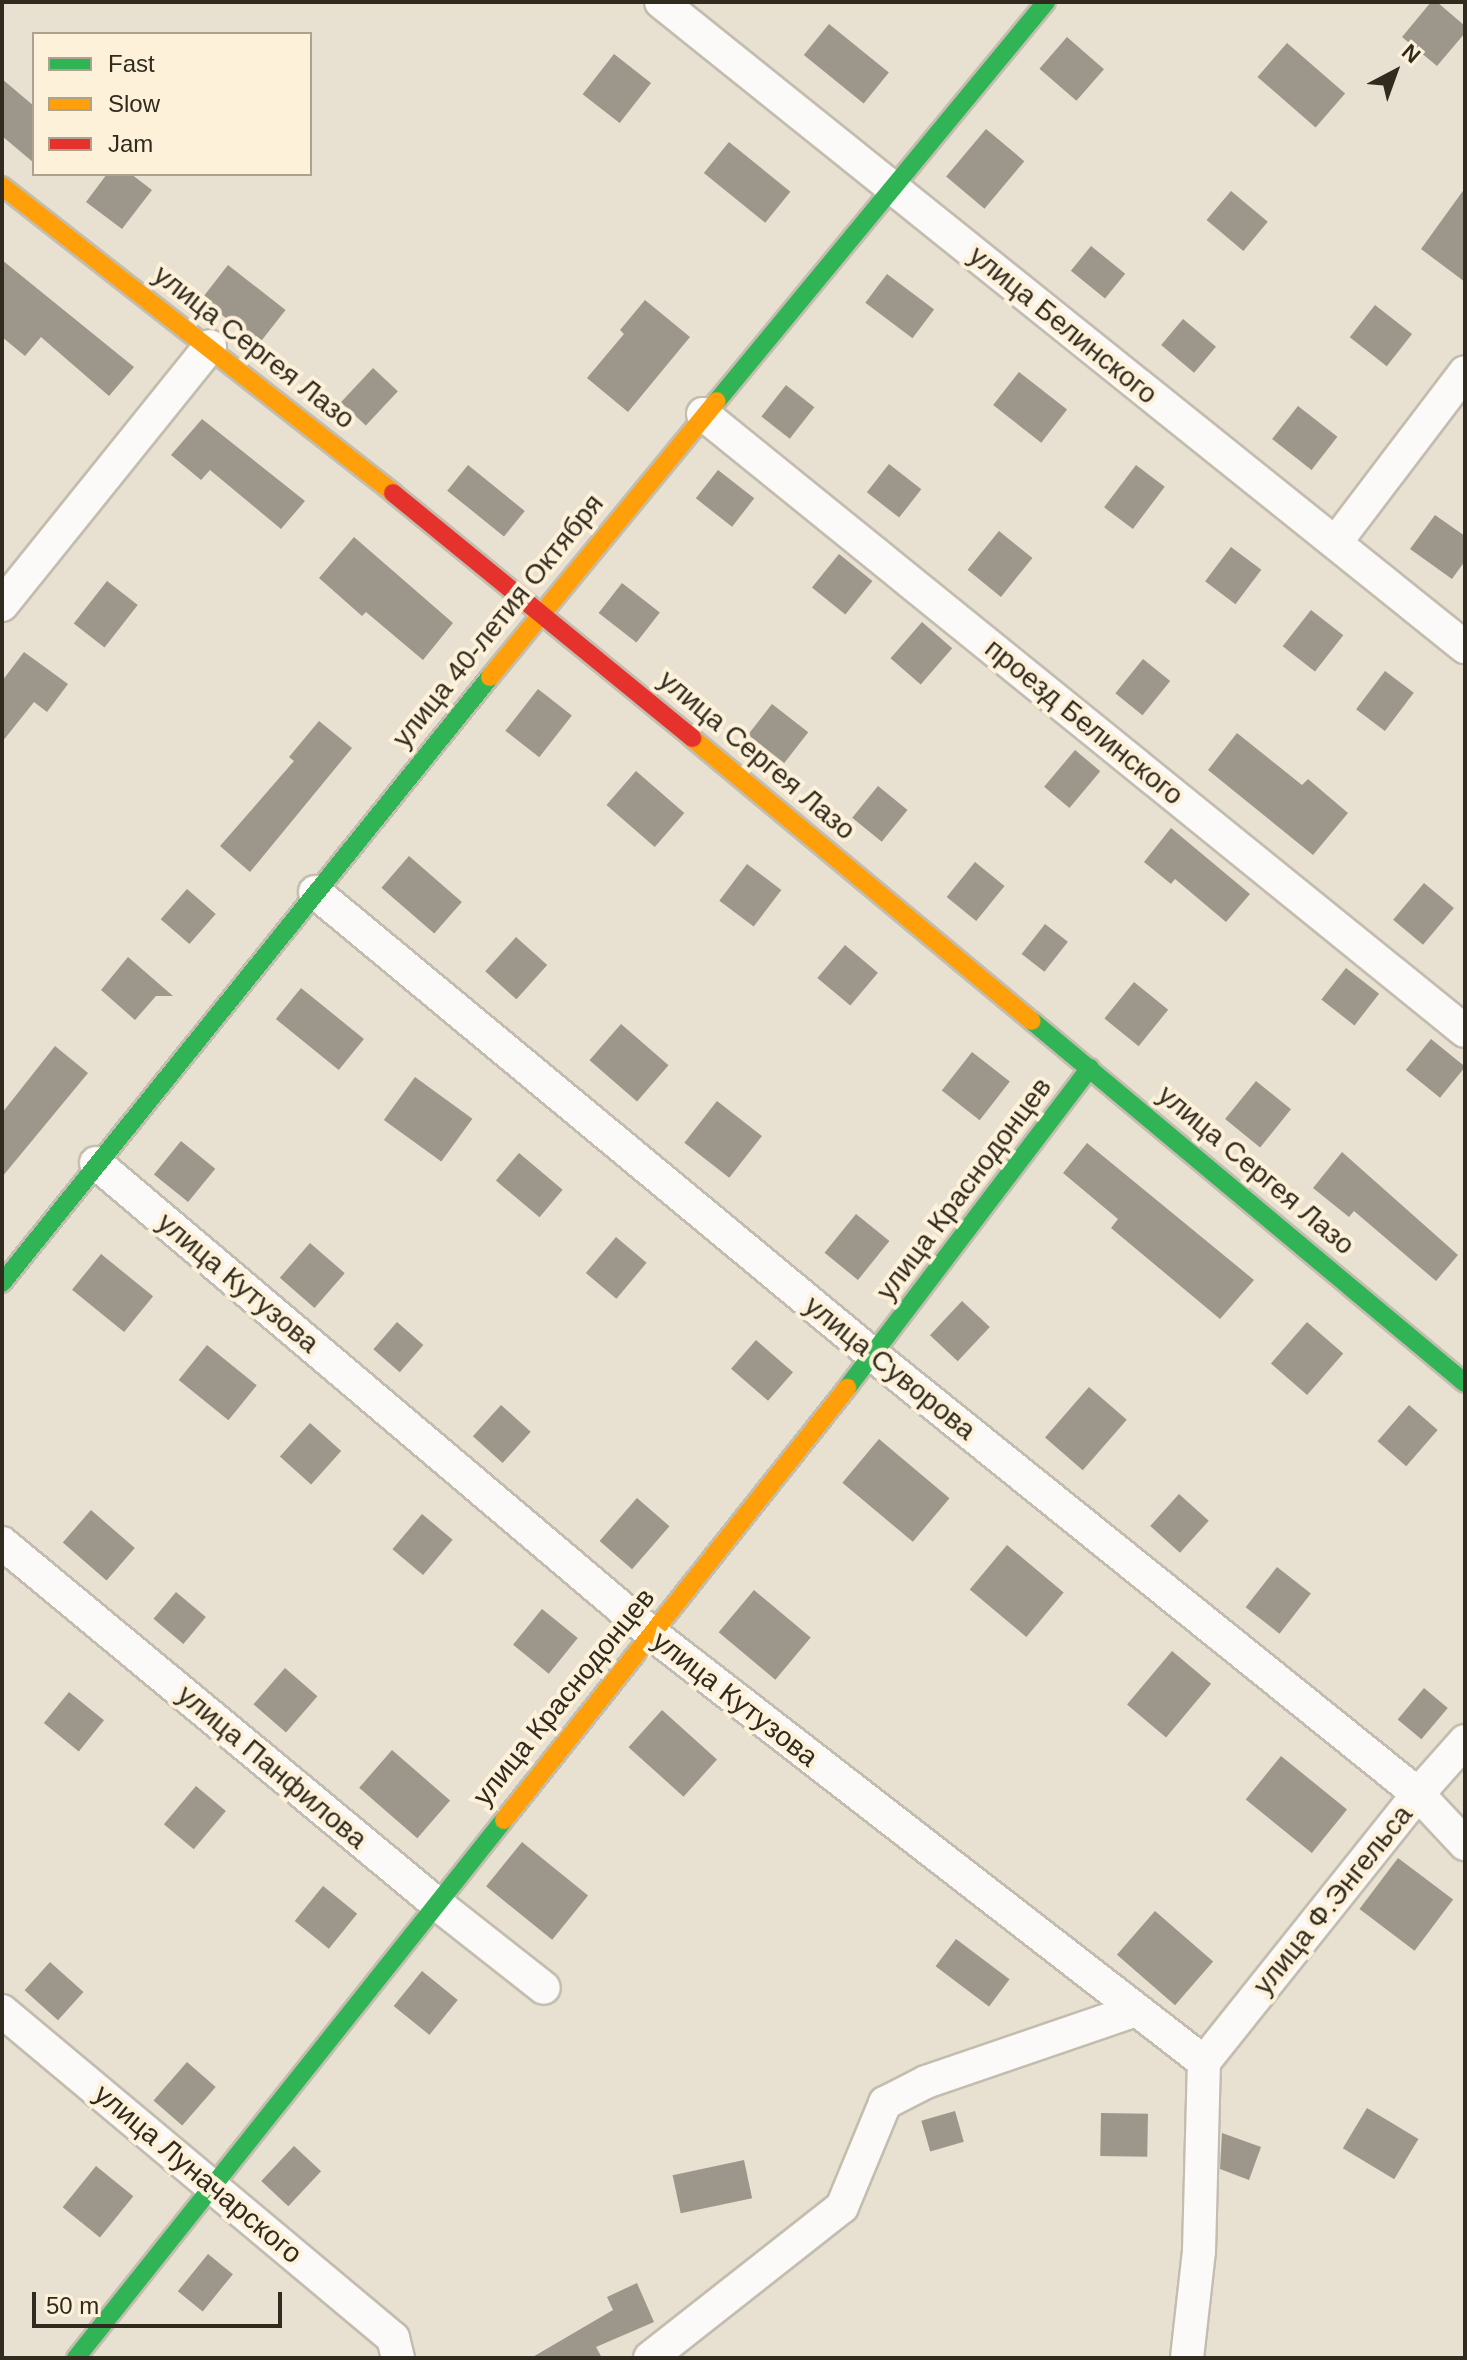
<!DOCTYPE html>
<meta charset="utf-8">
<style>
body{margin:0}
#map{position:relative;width:1467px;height:2360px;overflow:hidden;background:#e8e0d0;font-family:Arial,sans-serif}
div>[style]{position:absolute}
.building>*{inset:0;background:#9d978b;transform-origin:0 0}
.roads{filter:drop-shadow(2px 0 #c3bdaf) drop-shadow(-2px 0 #c3bdaf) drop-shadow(0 2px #c3bdaf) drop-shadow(0 -2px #c3bdaf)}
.street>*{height:32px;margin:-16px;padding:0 16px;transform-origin:16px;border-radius:16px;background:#fcfaf8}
.fast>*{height:18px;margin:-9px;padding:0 9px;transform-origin:9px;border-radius:9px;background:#30b455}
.slow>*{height:18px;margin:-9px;padding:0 9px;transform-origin:9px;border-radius:9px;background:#ff9f0a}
.jam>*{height:18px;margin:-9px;padding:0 9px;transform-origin:9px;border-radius:9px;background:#e5322d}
span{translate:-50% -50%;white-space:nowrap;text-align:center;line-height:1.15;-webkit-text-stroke:8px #fdf1d9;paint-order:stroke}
.street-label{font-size:28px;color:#312b1f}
.frame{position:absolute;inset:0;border:4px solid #312b1f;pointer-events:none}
.legend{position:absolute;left:32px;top:32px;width:280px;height:144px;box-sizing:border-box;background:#fdf1d9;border:2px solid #aba28f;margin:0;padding:10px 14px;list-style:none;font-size:24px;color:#312b1f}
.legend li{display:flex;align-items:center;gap:16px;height:40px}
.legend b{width:40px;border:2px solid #aba28f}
.north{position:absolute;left:1355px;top:32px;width:80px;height:80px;-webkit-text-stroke:6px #fdf1d9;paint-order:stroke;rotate:41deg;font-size:22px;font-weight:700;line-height:32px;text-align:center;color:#312b1f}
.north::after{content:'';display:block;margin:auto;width:28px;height:36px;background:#312b1f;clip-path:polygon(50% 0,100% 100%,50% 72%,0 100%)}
.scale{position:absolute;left:32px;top:2292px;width:250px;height:36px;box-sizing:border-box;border:4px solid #312b1f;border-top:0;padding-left:10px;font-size:24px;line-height:28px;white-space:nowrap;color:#312b1f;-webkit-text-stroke:6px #fdf1d9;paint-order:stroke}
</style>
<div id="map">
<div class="building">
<div style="clip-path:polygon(1431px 2px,1437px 2px,1465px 26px,1465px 33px,1437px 66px,1402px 37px)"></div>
<div style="left:829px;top:24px;width:77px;height:40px;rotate:39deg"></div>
<div style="left:1067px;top:37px;width:49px;height:42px;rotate:41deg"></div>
<div style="left:1287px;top:43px;width:77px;height:45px;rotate:41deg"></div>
<div style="left:614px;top:54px;width:47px;height:51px;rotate:38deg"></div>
<div style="clip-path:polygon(2px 79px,34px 106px,34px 163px,2px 136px)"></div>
<div style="left:986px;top:129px;width:50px;height:62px;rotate:40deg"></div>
<div style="left:729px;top:142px;width:79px;height:40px;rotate:39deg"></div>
<div style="clip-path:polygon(107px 174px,131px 174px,152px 190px,122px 229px,86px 202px)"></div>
<div style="clip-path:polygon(1465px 188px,1465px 282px,1421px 249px)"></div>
<div style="left:1231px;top:191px;width:48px;height:38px;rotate:40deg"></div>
<div style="left:1091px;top:246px;width:44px;height:32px;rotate:39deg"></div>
<div style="clip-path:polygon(2px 260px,134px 367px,109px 396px,41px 337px,25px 356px,2px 337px)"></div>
<div style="left:228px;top:265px;width:73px;height:43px;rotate:38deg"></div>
<div style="left:887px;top:274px;width:59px;height:36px;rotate:37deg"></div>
<div style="clip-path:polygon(645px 300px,690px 337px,628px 412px,587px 378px,624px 334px,620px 330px)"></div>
<div style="left:1375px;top:305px;width:47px;height:41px;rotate:38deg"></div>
<div style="left:1183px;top:319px;width:43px;height:34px;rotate:40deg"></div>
<div style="left:373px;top:368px;width:34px;height:47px;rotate:43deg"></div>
<div style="left:1019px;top:372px;width:61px;height:42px;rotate:38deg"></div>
<div style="left:786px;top:385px;width:36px;height:40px;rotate:38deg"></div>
<div style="left:1298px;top:406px;width:50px;height:42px;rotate:38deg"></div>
<div style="clip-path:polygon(202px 419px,305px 501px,281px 529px,210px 470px,201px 480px,171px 455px)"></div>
<div style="left:889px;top:464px;width:41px;height:36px;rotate:38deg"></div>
<div style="left:468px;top:465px;width:73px;height:33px;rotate:39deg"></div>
<div style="left:1136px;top:465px;width:36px;height:53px;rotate:37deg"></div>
<div style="left:718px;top:470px;width:46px;height:36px;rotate:38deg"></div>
<div style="clip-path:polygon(1435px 515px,1465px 536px,1465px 561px,1452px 579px,1410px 549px)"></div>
<div style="left:999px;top:531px;width:43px;height:50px;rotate:39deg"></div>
<div style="clip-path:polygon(354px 537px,453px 623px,423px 660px,366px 612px,362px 616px,319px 578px)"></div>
<div style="left:1231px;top:547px;width:38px;height:43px;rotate:37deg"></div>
<div style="left:839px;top:554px;width:43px;height:43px;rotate:39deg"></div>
<div style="left:107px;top:581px;width:39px;height:54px;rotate:38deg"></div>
<div style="left:622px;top:583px;width:48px;height:38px;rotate:38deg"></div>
<div style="left:1311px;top:610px;width:41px;height:46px;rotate:38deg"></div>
<div style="left:922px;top:622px;width:40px;height:48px;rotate:41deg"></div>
<div style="clip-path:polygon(24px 652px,68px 684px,47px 712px,34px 702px,2px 742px,2px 681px)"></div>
<div style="left:1143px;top:659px;width:35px;height:44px;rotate:39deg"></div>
<div style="left:1385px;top:671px;width:36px;height:48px;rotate:37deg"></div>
<div style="left:538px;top:689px;width:43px;height:53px;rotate:38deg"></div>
<div style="left:772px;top:704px;width:46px;height:39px;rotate:38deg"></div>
<div style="clip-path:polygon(319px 721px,352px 748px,250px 872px,220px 846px,294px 761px,289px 757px)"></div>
<div style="clip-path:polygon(1237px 733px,1302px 785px,1308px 779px,1348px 813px,1313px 855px,1208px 770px)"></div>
<div style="left:1075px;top:750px;width:33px;height:48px;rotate:40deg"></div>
<div style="left:636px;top:771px;width:64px;height:45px;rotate:41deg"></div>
<div style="left:878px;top:786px;width:38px;height:41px;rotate:39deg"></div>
<div style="clip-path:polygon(1171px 828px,1250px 894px,1226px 922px,1175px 879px,1171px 884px,1144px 862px)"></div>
<div style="left:409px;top:856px;width:70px;height:42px;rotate:41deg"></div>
<div style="left:975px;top:862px;width:38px;height:45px;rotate:39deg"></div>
<div style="left:747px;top:864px;width:43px;height:46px;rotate:37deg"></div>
<div style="left:1424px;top:883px;width:39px;height:48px;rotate:40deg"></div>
<div style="left:187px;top:889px;width:38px;height:40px;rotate:41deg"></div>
<div style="left:1045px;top:924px;width:29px;height:38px;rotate:38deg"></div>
<div style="left:516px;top:937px;width:42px;height:46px;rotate:42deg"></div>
<div style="left:845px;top:945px;width:43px;height:43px;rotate:40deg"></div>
<div style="clip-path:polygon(128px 957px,173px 996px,156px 996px,135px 1020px,101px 990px)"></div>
<div style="left:1346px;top:968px;width:42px;height:40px;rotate:38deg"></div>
<div style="left:1134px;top:982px;width:44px;height:47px;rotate:39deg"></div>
<div style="left:301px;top:988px;width:81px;height:40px;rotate:39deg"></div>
<div style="left:621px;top:1024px;width:63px;height:48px;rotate:41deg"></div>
<div style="left:1431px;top:1039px;width:44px;height:40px;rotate:39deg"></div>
<div style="clip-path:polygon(55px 1046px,88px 1073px,2px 1177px,2px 1113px)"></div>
<div style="left:972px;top:1052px;width:48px;height:49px;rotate:38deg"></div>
<div style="left:415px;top:1077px;width:71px;height:53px;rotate:36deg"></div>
<div style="left:1256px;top:1081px;width:45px;height:49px;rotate:39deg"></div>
<div style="left:717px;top:1101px;width:57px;height:53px;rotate:38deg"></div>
<div style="left:181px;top:1141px;width:44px;height:43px;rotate:39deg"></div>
<div style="clip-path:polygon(1087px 1143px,1254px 1280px,1220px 1319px,1111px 1228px,1118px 1219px,1063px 1173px)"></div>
<div style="clip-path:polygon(1342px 1152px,1458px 1255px,1436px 1281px,1354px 1211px,1349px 1217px,1313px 1188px)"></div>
<div style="left:519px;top:1153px;width:57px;height:36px;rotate:40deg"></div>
<div style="left:856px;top:1214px;width:43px;height:50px;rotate:39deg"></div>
<div style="left:616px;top:1237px;width:40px;height:47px;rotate:40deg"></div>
<div style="left:310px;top:1243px;width:46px;height:46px;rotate:41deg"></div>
<div style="left:101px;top:1254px;width:67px;height:46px;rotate:39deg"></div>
<div style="left:962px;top:1301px;width:38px;height:47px;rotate:43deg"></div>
<div style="left:397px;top:1322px;width:35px;height:36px;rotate:41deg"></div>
<div style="left:1307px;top:1322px;width:48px;height:55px;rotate:41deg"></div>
<div style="left:756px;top:1340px;width:49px;height:38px;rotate:41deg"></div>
<div style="left:207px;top:1345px;width:64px;height:45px;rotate:39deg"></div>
<div style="left:1089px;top:1387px;width:50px;height:67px;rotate:41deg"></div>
<div style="left:501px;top:1405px;width:40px;height:42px;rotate:42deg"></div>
<div style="left:1409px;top:1405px;width:38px;height:48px;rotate:41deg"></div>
<div style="left:310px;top:1423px;width:42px;height:45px;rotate:42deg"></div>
<div style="left:879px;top:1439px;width:92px;height:57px;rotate:40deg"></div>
<div style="left:1179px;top:1494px;width:40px;height:43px;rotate:42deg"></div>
<div style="left:637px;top:1498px;width:43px;height:57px;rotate:41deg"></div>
<div style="left:91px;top:1510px;width:58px;height:43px;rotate:41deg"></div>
<div style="left:422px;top:1514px;width:40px;height:46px;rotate:40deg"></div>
<div style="left:1007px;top:1545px;width:74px;height:58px;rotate:40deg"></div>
<div style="left:1277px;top:1567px;width:43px;height:51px;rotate:38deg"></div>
<div style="left:754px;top:1590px;width:74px;height:55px;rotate:40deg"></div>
<div style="left:176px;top:1592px;width:39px;height:35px;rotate:40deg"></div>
<div style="left:542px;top:1609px;width:46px;height:46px;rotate:39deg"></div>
<div style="left:1172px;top:1651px;width:51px;height:70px;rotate:40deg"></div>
<div style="left:285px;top:1668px;width:43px;height:48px;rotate:41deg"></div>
<div style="left:1424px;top:1688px;width:31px;height:41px;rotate:40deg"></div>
<div style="left:69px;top:1692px;width:45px;height:40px;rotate:39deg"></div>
<div style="left:662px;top:1710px;width:74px;height:50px;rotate:42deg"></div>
<div style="left:392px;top:1750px;width:77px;height:50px;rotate:41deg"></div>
<div style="left:1281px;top:1756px;width:85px;height:56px;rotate:39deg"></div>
<div style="left:196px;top:1786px;width:39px;height:50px;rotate:40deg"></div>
<div style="left:522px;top:1842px;width:85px;height:57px;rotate:39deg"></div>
<div style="left:1398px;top:1858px;width:69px;height:64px;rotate:37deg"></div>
<div style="left:323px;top:1886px;width:44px;height:45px;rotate:39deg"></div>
<div style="left:1155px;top:1911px;width:77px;height:58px;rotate:41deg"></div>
<div style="left:956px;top:1939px;width:67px;height:34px;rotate:37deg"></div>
<div style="left:50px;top:1962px;width:45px;height:38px;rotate:42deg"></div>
<div style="left:422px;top:1971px;width:46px;height:45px;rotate:39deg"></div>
<div style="left:187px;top:2062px;width:38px;height:51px;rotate:41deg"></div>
<div style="left:1367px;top:2108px;width:60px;height:47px;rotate:31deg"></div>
<div style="left:955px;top:2111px;width:32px;height:35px;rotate:74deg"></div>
<div style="left:1101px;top:2113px;width:47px;height:43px;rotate:1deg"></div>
<div style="clip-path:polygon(1222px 2133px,1261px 2147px,1249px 2180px,1220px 2169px)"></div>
<div style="left:294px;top:2146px;width:37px;height:48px;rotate:43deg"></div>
<div style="left:744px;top:2160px;width:39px;height:73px;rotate:78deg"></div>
<div style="left:96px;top:2166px;width:48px;height:53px;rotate:39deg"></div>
<div style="left:208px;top:2254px;width:32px;height:48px;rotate:39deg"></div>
<div style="clip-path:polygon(637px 2283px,654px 2322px,596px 2347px,602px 2358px,531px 2358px,613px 2310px,607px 2297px)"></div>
</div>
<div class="roads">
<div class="street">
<div style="left:661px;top:2px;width:1031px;rotate:38.74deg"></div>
<div style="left:703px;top:414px;width:980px;rotate:39deg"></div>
<div style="left:1336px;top:542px;width:213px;rotate:-52.8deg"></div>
<div style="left:2px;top:605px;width:332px;rotate:-51.2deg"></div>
<div style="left:315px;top:892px;width:725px;rotate:39.68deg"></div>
<div style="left:873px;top:1355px;width:700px;rotate:38.85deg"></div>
<div style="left:1418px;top:1794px;width:69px;rotate:46.8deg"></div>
<div style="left:96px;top:1163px;width:727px;rotate:40.26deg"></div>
<div style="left:651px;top:1633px;width:700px;rotate:37.8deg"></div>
<div style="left:2px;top:1543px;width:564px;rotate:39.68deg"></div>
<div style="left:436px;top:1903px;width:137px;rotate:38.2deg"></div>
<div style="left:2px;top:2011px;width:510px;rotate:39.91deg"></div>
<div style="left:393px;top:2338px;width:21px;rotate:76deg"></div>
<div style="left:1204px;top:2062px;width:343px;rotate:-51.4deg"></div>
<div style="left:1418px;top:1794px;width:71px;rotate:-48.4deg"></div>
<div style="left:650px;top:2358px;width:244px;rotate:-38.2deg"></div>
<div style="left:842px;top:2207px;width:113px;rotate:-67.5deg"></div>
<div style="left:885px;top:2103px;width:46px;rotate:-27.1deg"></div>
<div style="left:926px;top:2082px;width:222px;rotate:-18.9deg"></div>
<div style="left:1187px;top:2358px;width:108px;rotate:-83.6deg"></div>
<div style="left:1199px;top:2251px;width:189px;rotate:-88.5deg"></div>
</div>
<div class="fast">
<div style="left:717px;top:401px;width:517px;rotate:-50.49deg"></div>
<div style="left:1032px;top:1021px;width:564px;rotate:39.9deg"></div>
<div style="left:2px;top:1283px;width:778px;rotate:-51.16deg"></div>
<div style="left:847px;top:1388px;width:402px;rotate:-52.8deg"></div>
<div style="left:76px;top:2358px;width:687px;rotate:-51.5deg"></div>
</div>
<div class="slow">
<div style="left:2px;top:186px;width:497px;rotate:38.1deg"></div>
<div style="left:490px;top:677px;width:357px;rotate:-50.6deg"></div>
<div style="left:692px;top:738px;width:442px;rotate:39.8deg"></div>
<div style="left:504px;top:1820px;width:552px;rotate:-51.55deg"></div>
</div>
<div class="jam">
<div style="left:393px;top:493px;width:387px;rotate:39.3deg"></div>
</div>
</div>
<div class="street-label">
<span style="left:1063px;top:325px;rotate:39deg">улица Белинского</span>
<span style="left:254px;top:347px;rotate:38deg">улица Сергея Лазо</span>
<span style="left:498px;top:621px;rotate:-51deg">улица 40-летия Октября</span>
<span style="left:1084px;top:722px;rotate:39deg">проезд Белинского</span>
<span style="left:757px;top:755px;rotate:40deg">улица Сергея Лазо</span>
<span style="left:1256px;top:1170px;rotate:40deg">улица Сергея Лазо</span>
<span style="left:964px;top:1189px;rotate:-53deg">улица Краснодонцев</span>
<span style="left:238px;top:1283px;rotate:40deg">улица Кутузова</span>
<span style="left:890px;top:1368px;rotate:39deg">улица Суворова</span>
<span style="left:564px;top:1697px;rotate:-51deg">улица Краснодонцев</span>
<span style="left:735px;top:1699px;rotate:38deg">улица Кутузова</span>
<span style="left:272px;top:1767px;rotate:40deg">улица Панфилова</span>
<span style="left:1333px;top:1900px;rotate:-51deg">улица Ф.Энгельса</span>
<span style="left:198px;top:2174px;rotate:40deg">улица Луначарского</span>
</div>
<div class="frame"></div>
<ul class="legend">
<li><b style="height:10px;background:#30b455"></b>Fast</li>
<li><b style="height:10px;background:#ff9f0a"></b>Slow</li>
<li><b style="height:10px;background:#e5322d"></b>Jam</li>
</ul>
<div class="north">N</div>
<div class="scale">50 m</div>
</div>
